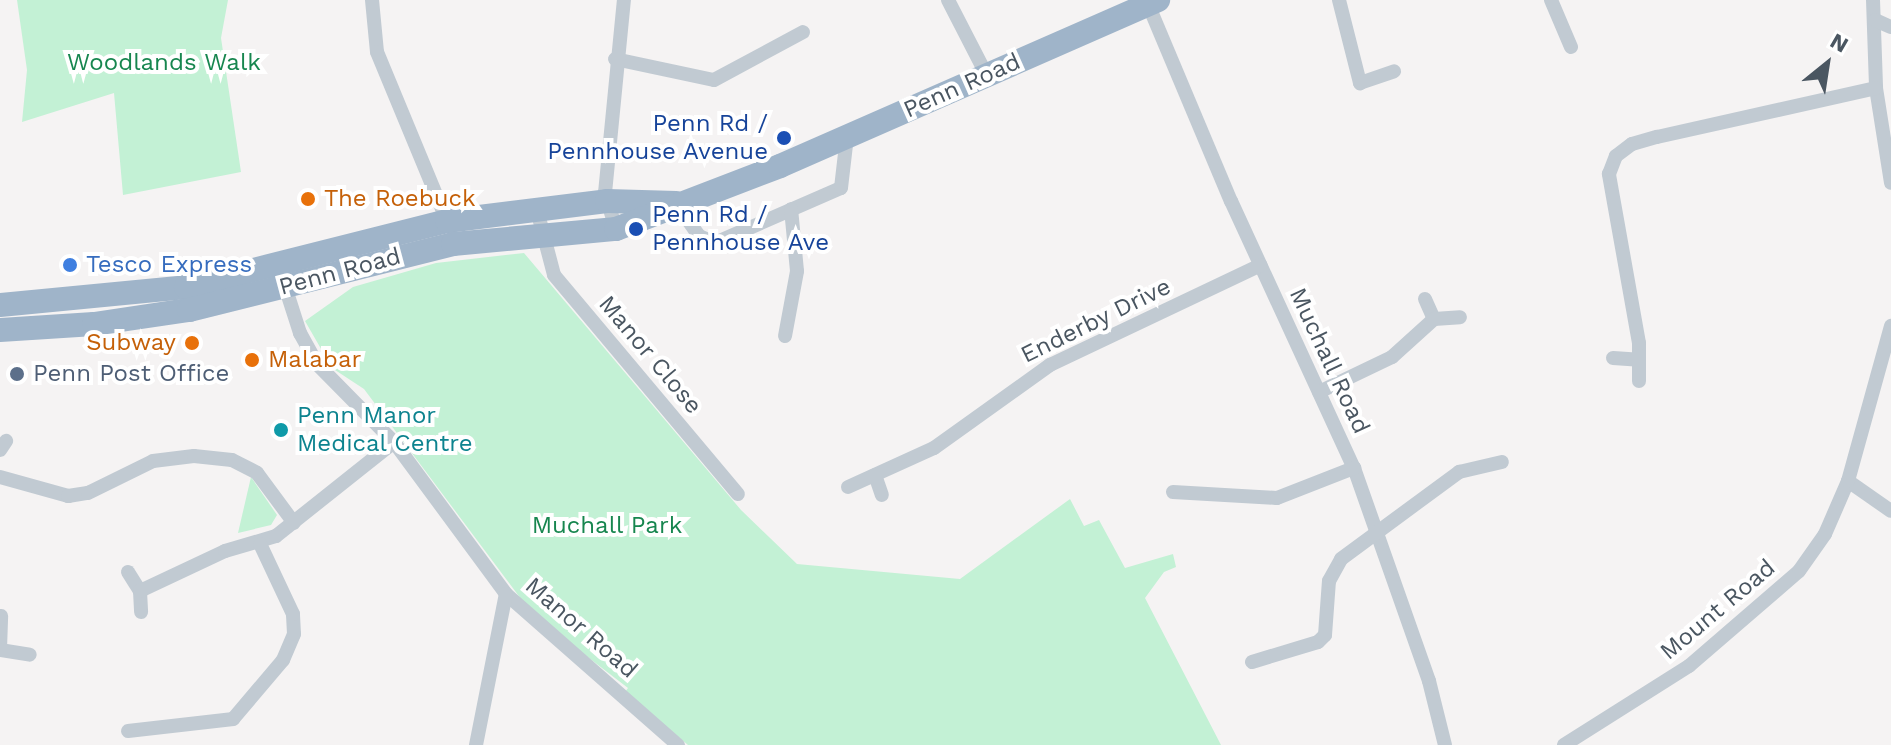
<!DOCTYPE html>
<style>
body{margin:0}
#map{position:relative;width:1891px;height:745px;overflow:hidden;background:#f5f3f3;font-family:"Work Sans",sans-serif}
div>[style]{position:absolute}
.green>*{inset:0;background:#c3f1d5}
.minor>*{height:14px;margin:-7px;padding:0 7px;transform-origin:7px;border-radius:7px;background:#c1cad2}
.trunk>*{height:24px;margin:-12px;padding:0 12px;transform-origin:12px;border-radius:12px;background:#9fb4c9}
.dots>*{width:22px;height:22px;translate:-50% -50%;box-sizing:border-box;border:4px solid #fff;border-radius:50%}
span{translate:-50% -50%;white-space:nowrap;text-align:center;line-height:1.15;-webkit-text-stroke:8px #fff;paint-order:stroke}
.park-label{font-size:24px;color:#17864f}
.street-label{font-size:24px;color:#4a5661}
.transit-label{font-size:24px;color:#164399}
.right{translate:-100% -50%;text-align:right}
.left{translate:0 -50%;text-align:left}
.food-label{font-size:24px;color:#c56008}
.shop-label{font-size:24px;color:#366cbe}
.service-label{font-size:24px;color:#4e5e75}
.culture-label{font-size:24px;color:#0d838f}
.north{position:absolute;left:1787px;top:24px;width:80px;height:80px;-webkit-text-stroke:6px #fff;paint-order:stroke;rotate:30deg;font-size:22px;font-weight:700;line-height:32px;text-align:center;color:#4a5661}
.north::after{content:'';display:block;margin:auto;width:28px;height:36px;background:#4a5661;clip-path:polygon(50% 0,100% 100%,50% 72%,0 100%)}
</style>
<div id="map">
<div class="green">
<div style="clip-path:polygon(17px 0,228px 0,221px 38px,241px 172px,123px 195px,114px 93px,22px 122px,27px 70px)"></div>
<div style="clip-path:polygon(524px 253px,741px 510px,797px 564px,960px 579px,1070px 499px,1084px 526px,1099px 520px,1125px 568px,1173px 554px,1176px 567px,1164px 572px,1145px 598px,1221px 745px,688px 745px,625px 692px,628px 688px,533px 615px,364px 389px,332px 368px,305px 321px,353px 287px,436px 263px)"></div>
<div style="clip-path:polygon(251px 477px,277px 515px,271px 525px,238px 533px)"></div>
</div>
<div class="minor">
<div style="left:372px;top:0;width:52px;rotate:84.5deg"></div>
<div style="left:377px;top:52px;width:183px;rotate:67.5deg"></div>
<div style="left:948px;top:0;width:83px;rotate:62.8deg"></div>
<div style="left:1339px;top:0;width:86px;rotate:75.8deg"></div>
<div style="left:1360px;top:83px;width:36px;rotate:-19deg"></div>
<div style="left:1551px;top:0;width:51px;rotate:66.9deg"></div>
<div style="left:1873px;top:0;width:88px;rotate:88deg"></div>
<div style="left:1876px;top:88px;width:96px;rotate:81deg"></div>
<div style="left:1148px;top:4px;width:214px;rotate:67.2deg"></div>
<div style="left:1231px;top:201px;width:294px;rotate:65.3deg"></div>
<div style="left:1354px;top:468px;width:226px;rotate:70.6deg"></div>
<div style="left:1429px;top:681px;width:66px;rotate:76deg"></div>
<div style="left:1875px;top:20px;width:17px;rotate:24deg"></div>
<div style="left:615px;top:59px;width:101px;rotate:12deg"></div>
<div style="left:714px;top:80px;width:101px;rotate:-28.3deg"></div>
<div style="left:676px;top:203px;width:40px;rotate:55.1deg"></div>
<div style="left:699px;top:236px;width:17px;rotate:24deg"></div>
<div style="left:715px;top:243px;width:137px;rotate:-23.6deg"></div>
<div style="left:841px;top:188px;width:52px;rotate:-83.4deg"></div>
<div style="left:537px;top:210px;width:67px;rotate:75.3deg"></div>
<div style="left:554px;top:275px;width:286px;rotate:50deg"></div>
<div style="left:616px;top:229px;width:38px;rotate:-107deg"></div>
<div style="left:605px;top:193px;width:194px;rotate:-84.4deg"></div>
<div style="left:283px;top:280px;width:56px;rotate:72.2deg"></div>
<div style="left:300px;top:333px;width:35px;rotate:61deg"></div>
<div style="left:317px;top:364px;width:110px;rotate:45.4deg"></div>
<div style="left:394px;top:442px;width:189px;rotate:53.6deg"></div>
<div style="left:506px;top:594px;width:229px;rotate:41.3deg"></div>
<div style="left:1425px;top:299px;width:22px;rotate:66deg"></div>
<div style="left:1434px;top:319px;width:26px;rotate:-4deg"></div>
<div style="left:785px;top:336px;width:66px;rotate:-79.5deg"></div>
<div style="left:797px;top:271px;width:62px;rotate:-95.5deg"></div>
<div style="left:1613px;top:358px;width:26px;rotate:4deg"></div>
<div style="left:1639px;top:381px;width:38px;rotate:-90deg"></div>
<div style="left:1639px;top:343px;width:172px;rotate:-100.1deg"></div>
<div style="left:1609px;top:174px;width:19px;rotate:-69deg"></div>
<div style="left:1616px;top:156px;width:20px;rotate:-37deg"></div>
<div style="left:1632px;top:144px;width:26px;rotate:-16deg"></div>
<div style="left:1657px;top:137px;width:224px;rotate:-12.6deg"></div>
<div style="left:1319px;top:392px;width:81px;rotate:-25.6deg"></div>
<div style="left:1392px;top:357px;width:57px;rotate:-42.1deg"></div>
<div style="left:0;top:450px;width:11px;rotate:-56deg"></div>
<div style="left:875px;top:475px;width:21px;rotate:71deg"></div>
<div style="left:0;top:477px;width:71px;rotate:15.6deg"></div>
<div style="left:68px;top:496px;width:20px;rotate:-9deg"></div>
<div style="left:88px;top:493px;width:72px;rotate:-26.2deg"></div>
<div style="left:153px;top:461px;width:41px;rotate:-7deg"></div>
<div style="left:194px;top:456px;width:38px;rotate:6deg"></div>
<div style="left:232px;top:460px;width:28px;rotate:27deg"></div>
<div style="left:257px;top:473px;width:62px;rotate:53.5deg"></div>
<div style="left:1848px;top:481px;width:52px;rotate:34.9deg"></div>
<div style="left:848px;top:487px;width:94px;rotate:-24.4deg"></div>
<div style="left:934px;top:448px;width:143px;rotate:-35.6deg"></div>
<div style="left:1050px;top:365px;width:233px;rotate:-25.4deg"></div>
<div style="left:1173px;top:492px;width:104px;rotate:3.3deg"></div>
<div style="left:1277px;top:498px;width:83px;rotate:-21.3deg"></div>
<div style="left:128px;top:572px;width:22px;rotate:58deg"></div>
<div style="left:140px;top:591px;width:21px;rotate:87deg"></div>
<div style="left:140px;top:591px;width:94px;rotate:-25.2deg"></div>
<div style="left:225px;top:551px;width:53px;rotate:-16.4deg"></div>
<div style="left:276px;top:536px;width:151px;rotate:-38.5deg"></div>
<div style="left:0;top:649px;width:33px;rotate:-88deg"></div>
<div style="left:0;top:650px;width:30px;rotate:9deg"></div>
<div style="left:1252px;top:662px;width:69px;rotate:-16.9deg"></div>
<div style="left:1318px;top:642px;width:10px;rotate:-45deg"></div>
<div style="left:1325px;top:635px;width:54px;rotate:-85.8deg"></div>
<div style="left:1329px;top:581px;width:25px;rotate:-61deg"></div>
<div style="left:1341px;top:559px;width:147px;rotate:-36.4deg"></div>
<div style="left:1459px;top:472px;width:44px;rotate:-13.1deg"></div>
<div style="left:128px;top:731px;width:106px;rotate:-6.5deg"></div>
<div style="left:233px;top:719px;width:77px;rotate:-49.7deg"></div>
<div style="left:283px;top:660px;width:28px;rotate:-67deg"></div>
<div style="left:294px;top:634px;width:20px;rotate:-93deg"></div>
<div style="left:293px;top:614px;width:77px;rotate:-115.2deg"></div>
<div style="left:476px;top:745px;width:154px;rotate:-78.8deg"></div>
<div style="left:1564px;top:745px;width:148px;rotate:-32.3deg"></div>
<div style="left:1689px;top:666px;width:145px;rotate:-40.8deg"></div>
<div style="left:1799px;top:571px;width:45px;rotate:-54.9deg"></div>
<div style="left:1825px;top:534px;width:58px;rotate:-66.5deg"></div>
<div style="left:1848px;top:481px;width:161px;rotate:-74.5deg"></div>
</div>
<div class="trunk">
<div style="left:0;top:305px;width:187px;rotate:-5.5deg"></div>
<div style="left:186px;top:287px;width:269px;rotate:-14.2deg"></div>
<div style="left:447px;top:221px;width:161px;rotate:-7.1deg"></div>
<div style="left:607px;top:201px;width:69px;rotate:1.7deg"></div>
<div style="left:0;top:330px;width:94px;rotate:-3.7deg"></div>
<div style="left:94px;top:324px;width:96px;rotate:-8.4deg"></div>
<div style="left:189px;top:310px;width:272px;rotate:-14deg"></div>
<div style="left:453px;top:244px;width:164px;rotate:-5.3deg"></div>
<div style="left:616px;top:229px;width:176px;rotate:-21deg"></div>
<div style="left:780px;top:166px;width:413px;rotate:-23.7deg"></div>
</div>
<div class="dots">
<div style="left:784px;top:138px;background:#1a4fb4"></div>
<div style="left:308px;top:199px;background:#e8710a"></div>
<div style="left:636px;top:229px;background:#1a4fb4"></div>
<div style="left:70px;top:265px;background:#3f7fe0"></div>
<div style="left:192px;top:343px;background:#e8710a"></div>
<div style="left:252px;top:360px;background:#e8710a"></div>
<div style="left:17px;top:374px;background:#5c6f8a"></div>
<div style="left:281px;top:430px;background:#0f9aa8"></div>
</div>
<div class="park-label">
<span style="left:164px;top:63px">Woodlands Walk</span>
<span style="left:607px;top:526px">Muchall Park</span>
</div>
<div class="street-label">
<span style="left:962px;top:86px;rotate:-24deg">Penn Road</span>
<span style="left:340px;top:272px;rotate:-15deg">Penn Road</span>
<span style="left:1096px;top:321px;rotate:-26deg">Enderby Drive</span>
<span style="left:650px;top:355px;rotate:50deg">Manor Close</span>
<span style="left:1329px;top:361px;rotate:65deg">Muchall Road</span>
<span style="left:1718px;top:610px;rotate:-40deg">Mount Road</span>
<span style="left:581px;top:628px;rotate:41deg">Manor Road</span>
</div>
<div class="transit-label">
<span class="right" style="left:768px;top:138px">Penn Rd /<br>Pennhouse Avenue</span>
<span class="left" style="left:652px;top:229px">Penn Rd /<br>Pennhouse Ave</span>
</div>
<div class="food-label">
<span class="left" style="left:324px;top:199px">The Roebuck</span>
<span class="right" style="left:176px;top:343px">Subway</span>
<span class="left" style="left:268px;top:360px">Malabar</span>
</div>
<div class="shop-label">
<span class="left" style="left:86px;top:265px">Tesco Express</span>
</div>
<div class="service-label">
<span class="left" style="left:33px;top:374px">Penn Post Office</span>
</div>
<div class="culture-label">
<span class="left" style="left:297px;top:430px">Penn Manor<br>Medical Centre</span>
</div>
<div class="north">N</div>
</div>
